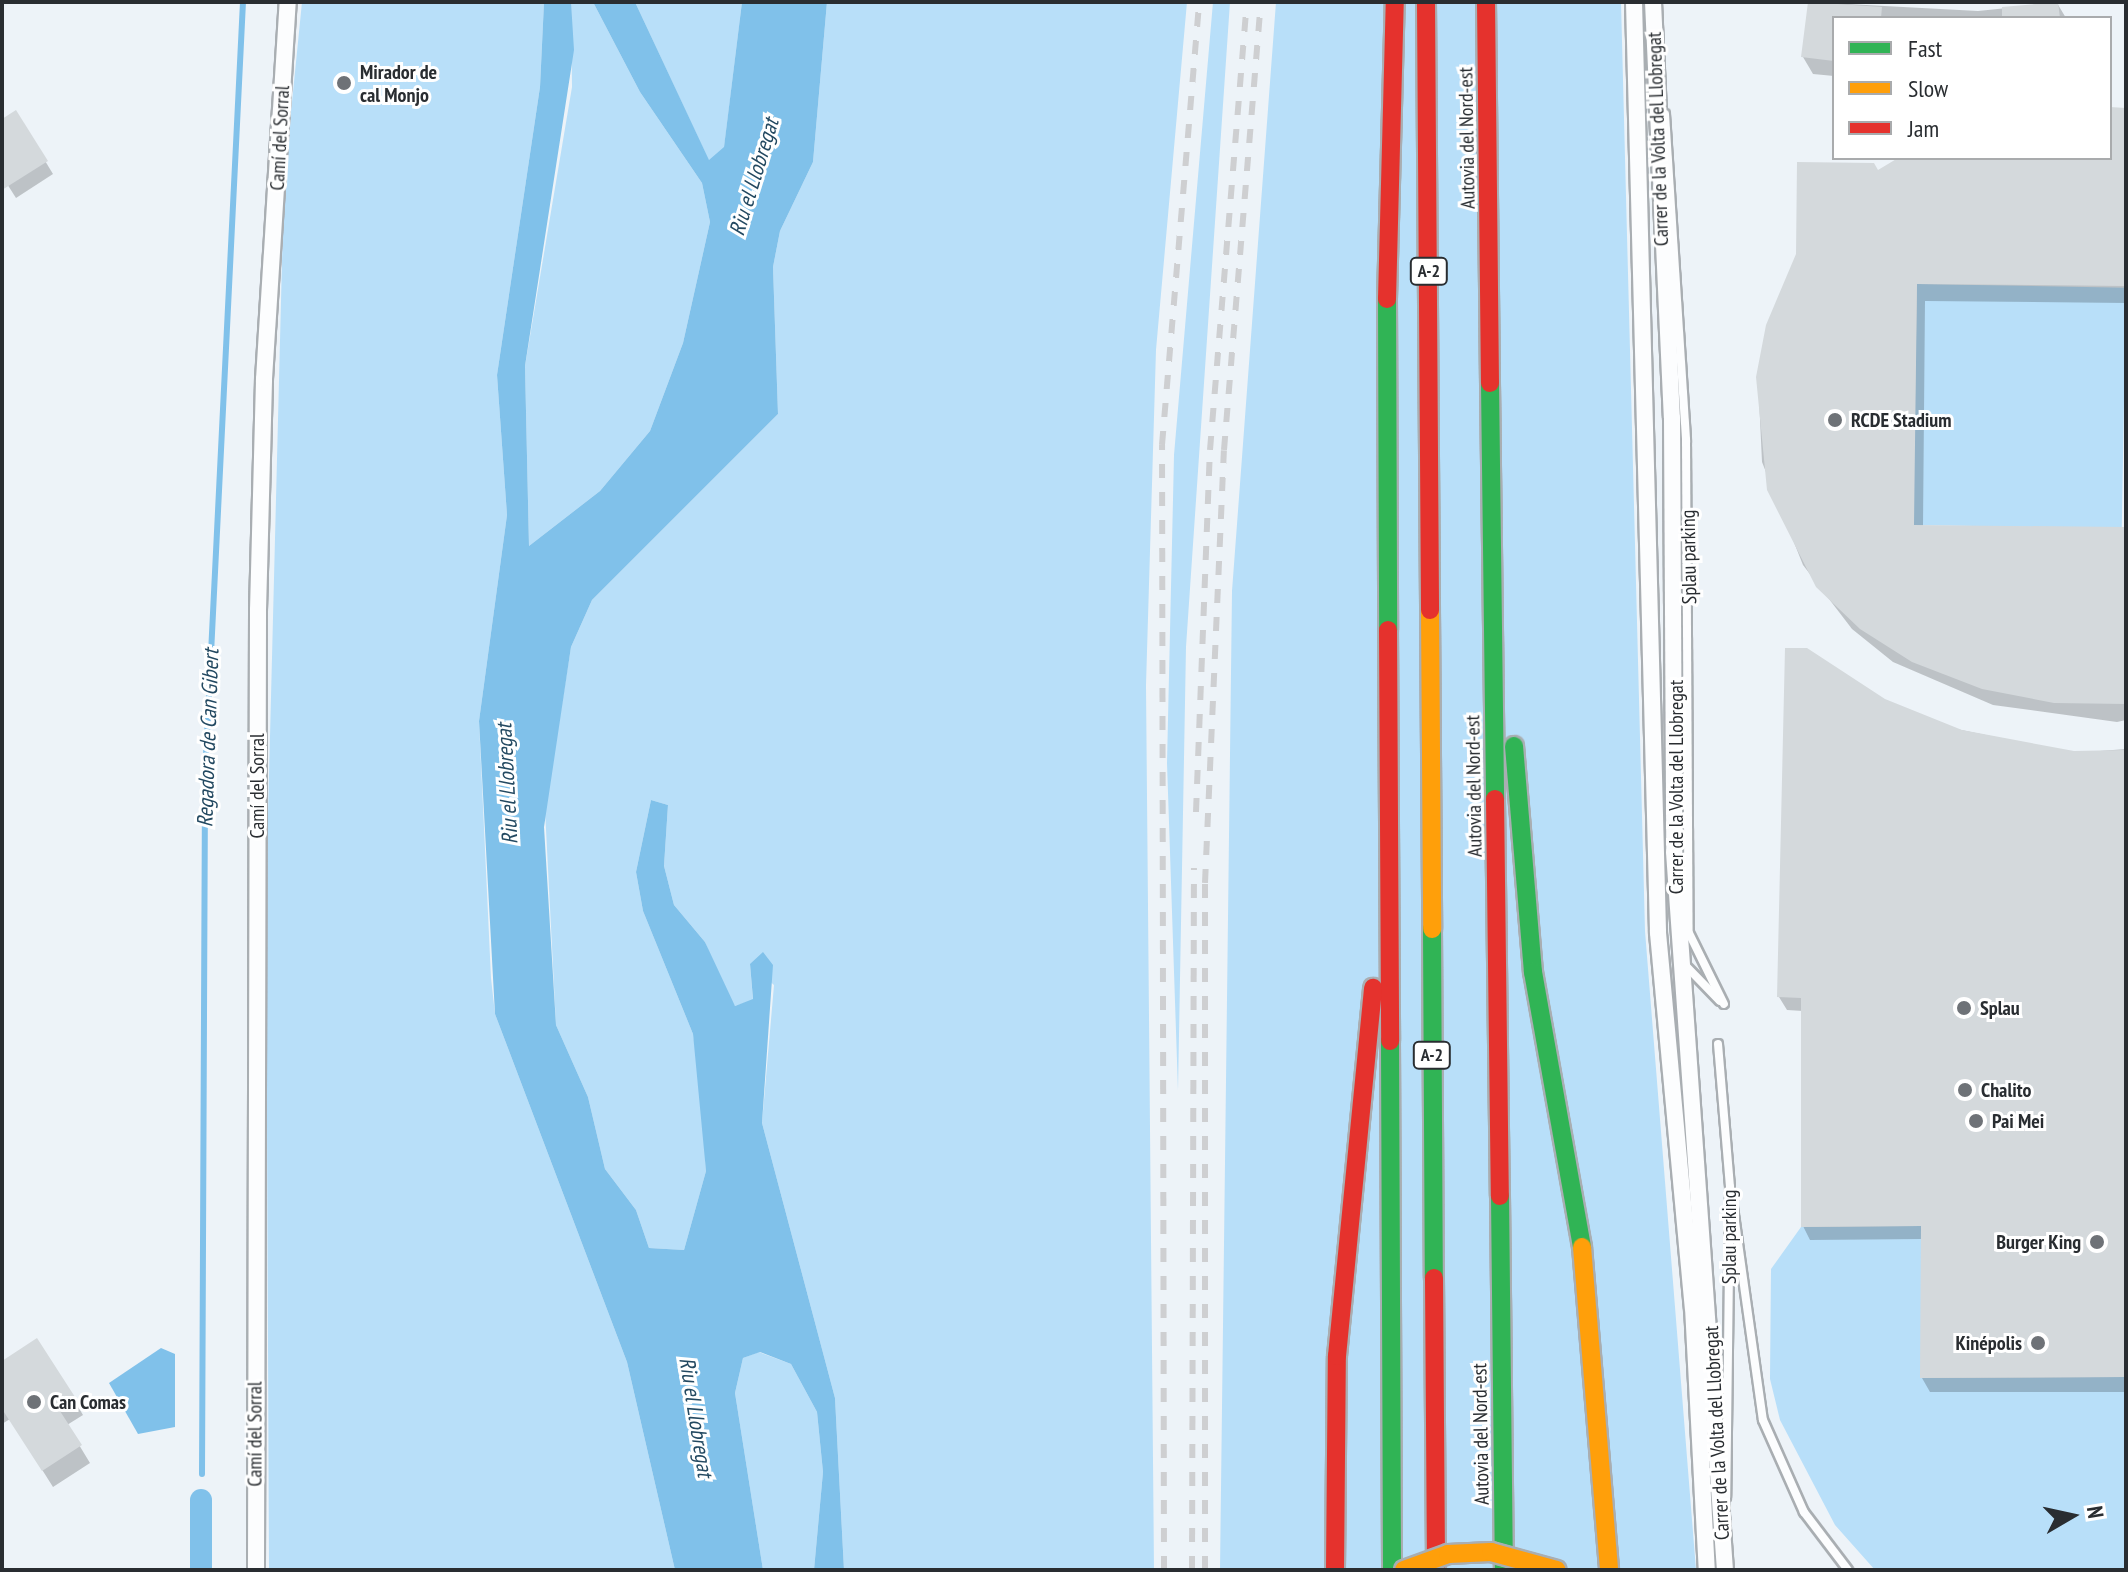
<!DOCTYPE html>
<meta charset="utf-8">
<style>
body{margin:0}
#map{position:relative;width:2128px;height:1572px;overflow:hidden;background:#edf3f8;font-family:"PT Sans Narrow",sans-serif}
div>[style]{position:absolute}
.green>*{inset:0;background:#b8dff9;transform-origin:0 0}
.water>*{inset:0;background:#80c1ea}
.shadow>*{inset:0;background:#0003}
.stream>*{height:6px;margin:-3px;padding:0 3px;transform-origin:3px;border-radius:3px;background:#80c1ea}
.canal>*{height:22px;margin:-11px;padding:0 11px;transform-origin:11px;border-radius:11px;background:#80c1ea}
.building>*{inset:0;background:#d4d9dc}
.roads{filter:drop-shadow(2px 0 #a9aeb2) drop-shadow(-2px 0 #a9aeb2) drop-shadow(0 2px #a9aeb2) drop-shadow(0 -2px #a9aeb2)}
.lane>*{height:8px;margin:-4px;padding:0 4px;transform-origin:4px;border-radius:4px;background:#fcfdfe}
.street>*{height:16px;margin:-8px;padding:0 8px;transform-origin:8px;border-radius:8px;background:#fcfdfe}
.fast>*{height:18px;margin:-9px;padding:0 9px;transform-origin:9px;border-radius:9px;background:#30b455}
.slow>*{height:18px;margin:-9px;padding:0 9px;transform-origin:9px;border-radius:9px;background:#ff9f0a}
.jam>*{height:18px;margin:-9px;padding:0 9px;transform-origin:9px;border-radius:9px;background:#e5322d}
.rail>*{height:6px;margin-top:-3px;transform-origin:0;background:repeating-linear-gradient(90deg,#cecfd1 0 14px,transparent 0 28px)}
.bridges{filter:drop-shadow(2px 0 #a9aeb2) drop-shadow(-2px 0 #a9aeb2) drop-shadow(0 2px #a9aeb2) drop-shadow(0 -2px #a9aeb2)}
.slow-bridge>*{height:18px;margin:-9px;padding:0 9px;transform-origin:9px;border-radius:9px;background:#ff9f0a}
.dots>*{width:22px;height:22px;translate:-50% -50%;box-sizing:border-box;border:4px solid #fff;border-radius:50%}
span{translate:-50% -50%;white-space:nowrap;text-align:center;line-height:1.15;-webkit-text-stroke:6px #fff;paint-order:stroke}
.shield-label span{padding:2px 6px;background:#fff;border:2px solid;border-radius:6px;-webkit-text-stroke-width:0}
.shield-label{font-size:18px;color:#292d31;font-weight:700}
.poi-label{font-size:20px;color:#292d31;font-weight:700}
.left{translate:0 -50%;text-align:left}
.right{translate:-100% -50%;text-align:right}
.street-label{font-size:20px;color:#292d31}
.water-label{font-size:22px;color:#234961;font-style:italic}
.frame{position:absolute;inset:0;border:4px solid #292d31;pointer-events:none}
.legend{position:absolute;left:1832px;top:16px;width:280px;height:144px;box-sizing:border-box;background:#fff;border:2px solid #a9abad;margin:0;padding:10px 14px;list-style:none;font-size:24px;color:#292d31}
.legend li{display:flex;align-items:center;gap:16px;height:40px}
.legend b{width:40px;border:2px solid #a9abad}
.north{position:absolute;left:2032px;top:1476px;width:80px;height:80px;-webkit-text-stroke:6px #fff;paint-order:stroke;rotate:81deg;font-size:22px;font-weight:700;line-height:32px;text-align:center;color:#292d31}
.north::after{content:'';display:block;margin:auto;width:28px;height:36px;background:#292d31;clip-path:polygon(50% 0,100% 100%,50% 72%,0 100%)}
</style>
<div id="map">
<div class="green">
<div style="clip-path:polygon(302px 2px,544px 2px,540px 87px,497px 375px,507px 515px,479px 721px,491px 978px,495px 1014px,627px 1362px,675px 1570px,269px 1570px,266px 895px,284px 182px)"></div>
<div style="clip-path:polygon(571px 2px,593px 2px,640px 92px,702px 183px,710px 222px,683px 343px,650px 431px,600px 491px,529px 546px,525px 366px,572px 87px)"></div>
<div style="clip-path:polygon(635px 2px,742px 2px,724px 148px,709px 161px)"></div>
<div style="clip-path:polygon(827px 2px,1187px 2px,1156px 350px,1146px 685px,1154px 1570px,844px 1570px,835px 1398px,762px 1123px,774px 985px,750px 964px,753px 1000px,735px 1006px,724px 991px,705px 942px,674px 905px,664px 866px,668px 805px,651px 800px,636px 872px,643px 911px,693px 1034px,702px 1092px,706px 1171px,684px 1250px,649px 1248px,636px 1210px,605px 1169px,588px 1097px,556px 1025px,545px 810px,571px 647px,592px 600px,778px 414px,773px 267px,780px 231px,813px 162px)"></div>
<div style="clip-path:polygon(1213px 2px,1230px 2px,1186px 647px,1178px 1091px,1167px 763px,1174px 455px)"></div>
<div style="clip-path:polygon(1276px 2px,1621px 2px,1645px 931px,1696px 1570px,1220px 1570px,1232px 591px)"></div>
<div style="left:1917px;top:284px;width:209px;height:241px;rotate:1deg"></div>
<div style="clip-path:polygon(1921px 1226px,1921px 1378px,2126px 1377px,2126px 1570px,1875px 1570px,1835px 1525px,1780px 1420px,1770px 1379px,1771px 1269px,1801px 1227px)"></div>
<div style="clip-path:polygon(759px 1352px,791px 1364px,817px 1412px,823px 1472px,814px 1570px,763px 1570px,735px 1393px,743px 1358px)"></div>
</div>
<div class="water">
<div style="clip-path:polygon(544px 2px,571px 2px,574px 50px,525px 366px,529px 546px,600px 491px,650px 431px,683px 343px,710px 222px,702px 183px,640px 92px,593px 2px,635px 2px,709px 160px,724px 147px,742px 2px,827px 2px,813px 162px,780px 231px,773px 267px,778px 414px,592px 600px,571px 647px,544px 827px,556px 1025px,588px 1097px,605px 1169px,636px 1210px,649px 1248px,684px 1250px,706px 1171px,693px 1034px,643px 911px,636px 872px,651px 800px,668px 805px,664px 866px,674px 905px,705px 942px,735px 1006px,753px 999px,750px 964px,763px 952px,773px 965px,762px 1123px,835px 1398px,844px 1570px,814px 1570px,823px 1472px,817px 1412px,791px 1364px,760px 1352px,743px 1358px,735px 1393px,763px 1570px,675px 1570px,627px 1362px,495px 1014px,479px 721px,507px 515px,497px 375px,540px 87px)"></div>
<div style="clip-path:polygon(161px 1348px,175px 1354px,175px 1427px,138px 1434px,109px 1383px)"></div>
</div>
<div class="shadow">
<div style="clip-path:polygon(1810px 2px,1978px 11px,2057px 3px,2066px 18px,1834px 18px,1834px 76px,1813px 74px,1803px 57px)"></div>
<div style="clip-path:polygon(2110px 112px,2126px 114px,2126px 303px,1925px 301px,1923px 527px,2126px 529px,2126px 720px,2117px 722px,1993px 705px,1893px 662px,1852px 629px,1803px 565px,1762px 462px,1758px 377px,1877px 172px,1908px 158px,2110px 158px)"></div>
<div style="clip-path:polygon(16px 113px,53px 174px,16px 198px,2px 176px,2px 121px)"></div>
<div style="clip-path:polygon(1884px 701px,1942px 726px,2073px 753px,2126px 749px,2126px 1392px,1930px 1392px,1922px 1378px,1923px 1239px,1810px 1240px,1803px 1226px,1803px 1011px,1787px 1010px,1779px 997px)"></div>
<div style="clip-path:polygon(2px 1363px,73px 1398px,83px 1415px,67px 1425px,90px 1463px,53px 1487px,10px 1419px,2px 1424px)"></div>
</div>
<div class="stream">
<div style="left:202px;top:1474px;width:698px;rotate:-89.75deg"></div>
<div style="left:205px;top:776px;width:775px;rotate:-87.19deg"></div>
</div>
<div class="canal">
<div style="left:201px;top:1500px;width:70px;rotate:90deg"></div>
</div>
<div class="building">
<div style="clip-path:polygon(1808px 2px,1882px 7px,1881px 18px,1834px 18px,1834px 61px,1801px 57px)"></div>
<div style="clip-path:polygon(2058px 2px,2060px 18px,2002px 18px,2002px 7px)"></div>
<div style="clip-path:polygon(2110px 107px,2126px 108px,2126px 286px,1917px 284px,1914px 525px,2126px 527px,2126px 704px,2054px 703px,1982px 689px,1912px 662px,1860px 629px,1816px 587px,1767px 490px,1756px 377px,1766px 325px,1796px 254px,1797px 162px,1874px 163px,1878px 170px,1898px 158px,2110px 158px)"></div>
<div style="clip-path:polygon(16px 110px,48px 161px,2px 190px,2px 119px)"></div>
<div style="clip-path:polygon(1785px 648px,1807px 648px,1885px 699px,1962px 730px,2074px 751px,2126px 750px,2126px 1377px,1920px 1378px,1921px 1226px,1801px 1227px,1801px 998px,1777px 997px)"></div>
<div style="clip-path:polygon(37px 1338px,75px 1397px,58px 1408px,82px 1445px,42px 1471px,2px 1409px,2px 1361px)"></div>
</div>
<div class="roads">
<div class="lane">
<div style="left:1665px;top:114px;width:327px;rotate:86.3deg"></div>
<div style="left:1686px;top:440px;width:493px;rotate:89.7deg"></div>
<div style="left:1689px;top:933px;width:79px;rotate:63.8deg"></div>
<div style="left:1685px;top:965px;width:50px;rotate:45.8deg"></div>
<div style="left:1718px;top:1044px;width:144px;rotate:85.2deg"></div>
<div style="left:1730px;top:1187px;width:310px;rotate:90.7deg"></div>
<div style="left:1731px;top:1193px;width:229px;rotate:82deg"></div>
<div style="left:1763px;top:1420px;width:101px;rotate:66deg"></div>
<div style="left:1804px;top:1512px;width:73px;rotate:52.8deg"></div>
</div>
<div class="street">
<div style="left:1634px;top:2px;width:931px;rotate:88.52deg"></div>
<div style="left:1658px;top:933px;width:376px;rotate:84.7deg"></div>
<div style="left:1693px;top:1307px;width:263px;rotate:87deg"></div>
<div style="left:1653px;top:2px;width:416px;rotate:87.4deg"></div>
<div style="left:1672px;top:418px;width:434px;rotate:89.7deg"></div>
<div style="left:1674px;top:852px;width:720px;rotate:85.94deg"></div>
<div style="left:256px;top:1570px;width:960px;rotate:-89.88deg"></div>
<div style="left:258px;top:610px;width:231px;rotate:-88.5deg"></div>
<div style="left:264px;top:379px;width:378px;rotate:-86.4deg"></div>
</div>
<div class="fast">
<div style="left:1387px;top:299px;width:331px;rotate:89.8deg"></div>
<div style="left:1490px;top:383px;width:416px;rotate:89.3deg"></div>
<div style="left:1514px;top:746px;width:227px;rotate:85.2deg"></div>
<div style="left:1533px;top:972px;width:279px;rotate:79.9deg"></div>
<div style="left:1432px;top:929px;width:349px;rotate:89.7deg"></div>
<div style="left:1390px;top:1041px;width:529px;rotate:89.78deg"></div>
<div style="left:1500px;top:1196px;width:374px;rotate:89.4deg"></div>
</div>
<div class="slow">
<div style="left:1430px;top:610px;width:319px;rotate:89.6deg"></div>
<div style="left:1582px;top:1247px;width:324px;rotate:85.2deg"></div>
</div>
<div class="jam">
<div style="left:1426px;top:2px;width:608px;rotate:89.62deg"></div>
<div style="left:1486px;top:2px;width:381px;rotate:89.4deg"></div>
<div style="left:1387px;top:299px;width:297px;rotate:-88.5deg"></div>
<div style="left:1388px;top:630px;width:411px;rotate:89.7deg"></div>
<div style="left:1495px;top:799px;width:397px;rotate:89.3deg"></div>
<div style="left:1434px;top:1278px;width:292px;rotate:89.6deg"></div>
<div style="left:1335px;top:1570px;width:214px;rotate:-89.5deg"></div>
<div style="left:1337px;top:1356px;width:370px;rotate:-84.4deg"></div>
</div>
</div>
<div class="rail">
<div style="left:1196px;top:812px;width:362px;rotate:-87.8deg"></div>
<div style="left:1210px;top:450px;width:450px;rotate:-85.3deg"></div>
<div style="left:1164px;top:1570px;width:1125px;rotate:-90.1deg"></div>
<div style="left:1162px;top:445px;width:445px;rotate:-85.2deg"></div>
<div style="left:1192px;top:1570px;width:702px;rotate:-89.84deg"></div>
<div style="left:1205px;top:1570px;width:687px;rotate:-90deg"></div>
<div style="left:1205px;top:883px;width:433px;rotate:-87.5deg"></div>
<div style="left:1224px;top:450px;width:450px;rotate:-85.3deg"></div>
</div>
<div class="bridges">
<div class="slow-bridge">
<div style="left:1404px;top:1570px;width:47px;rotate:-20deg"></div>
<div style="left:1448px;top:1554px;width:43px;rotate:-2.7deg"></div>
<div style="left:1491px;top:1552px;width:68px;rotate:15.3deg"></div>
</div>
</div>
<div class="dots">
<div style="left:344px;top:83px;background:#6e7277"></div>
<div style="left:1835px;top:420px;background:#6e7277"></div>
<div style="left:1964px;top:1008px;background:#6e7277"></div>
<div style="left:1965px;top:1090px;background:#6e7277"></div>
<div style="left:1976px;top:1121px;background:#6e7277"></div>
<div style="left:2097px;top:1242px;background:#6e7277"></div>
<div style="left:2038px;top:1343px;background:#6e7277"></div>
<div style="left:34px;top:1402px;background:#6e7277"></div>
</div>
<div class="shield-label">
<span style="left:1429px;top:271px">A-2</span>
<span style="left:1432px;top:1055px">A-2</span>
</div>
<div class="poi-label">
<span class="left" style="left:360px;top:84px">Mirador de<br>cal Monjo</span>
<span class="left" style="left:1851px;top:420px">RCDE Stadium</span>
<span class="left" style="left:1980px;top:1008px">Splau</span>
<span class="left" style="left:1981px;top:1090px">Chalito</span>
<span class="left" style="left:1992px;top:1121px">Pai Mei</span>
<span class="right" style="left:2081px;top:1242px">Burger King</span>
<span class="right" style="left:2022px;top:1343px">Kinépolis</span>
<span class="left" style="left:50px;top:1402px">Can Comas</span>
</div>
<div class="street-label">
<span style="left:280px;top:138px;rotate:-87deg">Camí del Sorral</span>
<span style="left:1467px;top:138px;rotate:-91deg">Autovia del Nord-est</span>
<span style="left:1658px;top:139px;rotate:-92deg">Carrer de la Volta del Llobregat</span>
<span style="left:1689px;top:557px;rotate:-91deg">Splau parking</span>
<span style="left:257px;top:786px;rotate:-90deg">Camí del Sorral</span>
<span style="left:1474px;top:786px;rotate:-91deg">Autovia del Nord-est</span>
<span style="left:1676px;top:787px;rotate:-90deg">Carrer de la Volta del Llobregat</span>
<span style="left:1729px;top:1237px;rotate:-90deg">Splau parking</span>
<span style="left:1717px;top:1433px;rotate:-93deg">Carrer de la Volta del Llobregat</span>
<span style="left:255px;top:1434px;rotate:-90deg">Camí del Sorral</span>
<span style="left:1481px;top:1434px;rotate:-91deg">Autovia del Nord-est</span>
</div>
<div class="water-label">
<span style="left:754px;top:177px;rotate:-73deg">Riu el Llobregat</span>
<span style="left:208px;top:738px;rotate:-88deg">Regadora de Can Gibert</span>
<span style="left:507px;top:784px;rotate:-93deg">Riu el Llobregat</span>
<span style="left:696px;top:1417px;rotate:81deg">Riu el Llobregat</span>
</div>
<div class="frame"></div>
<ul class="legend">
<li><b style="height:10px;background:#30b455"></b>Fast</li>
<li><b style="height:10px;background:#ff9f0a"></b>Slow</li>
<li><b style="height:10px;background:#e5322d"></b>Jam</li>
</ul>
<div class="north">N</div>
</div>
